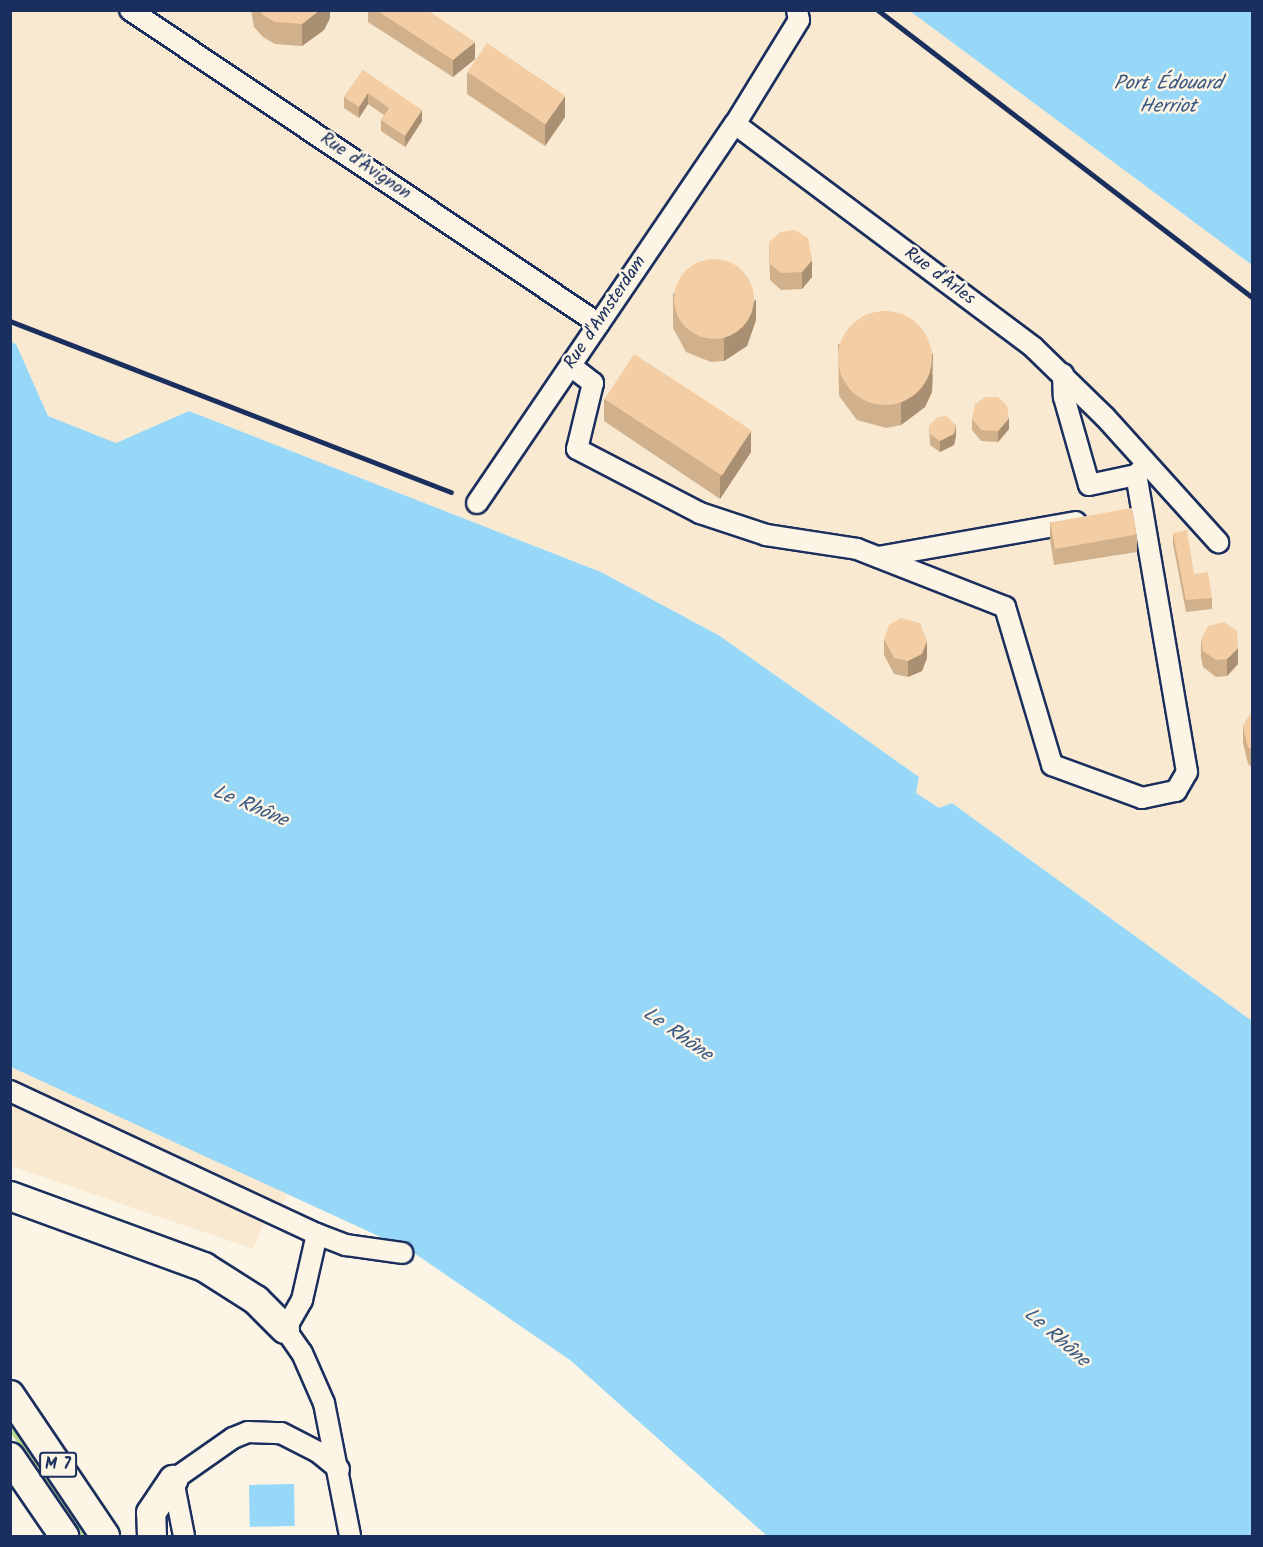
<!DOCTYPE html>
<meta charset="utf-8">
<style>
body{margin:0}
#map{position:relative;width:1263px;height:1547px;overflow:hidden;background:#fcf5e5;font-family:Kalam,sans-serif}
div>[style]{position:absolute}
.built>*{inset:0;background:#f9e9d1}
.green>*{inset:0;background:#b9d890}
.water>*{inset:0;background:#97d8f8;transform-origin:0 0}
.roads{filter:drop-shadow(2px 0 #1b2f5e) drop-shadow(-2px 0 #1b2f5e) drop-shadow(0 2px #1b2f5e) drop-shadow(0 -2px #1b2f5e)}
.minor>*{height:20px;margin:-10px;padding:0 10px;transform-origin:10px;border-radius:10px;background:#fcf5e5}
.highway>*{height:28px;margin:-14px;padding:0 14px;transform-origin:14px;border-radius:14px;background:#fcf5e5}
.rail>*{height:4.5px;margin:-2.25px;padding:0 2.25px;transform-origin:2.25px;border-radius:2.25px;background:#1b2f5e}
.wall>*{inset:0;background:#d1b08c}
.shaded-wall>*{inset:0;background:#aa9072}
.building>*{inset:0;background:#f3cda3;transform-origin:0 0}
.round{border-radius:50%}
span{translate:-50% -50%;white-space:nowrap;text-align:center;line-height:1.15;-webkit-text-stroke:5px #fcf5e5;paint-order:stroke}
.shield-label span{padding:2px 4px;background:#fcf5e5;border:2px solid;border-radius:4px;-webkit-text-stroke-width:0}
.shield-label{font-size:16px;color:#1b2f5e;font-weight:700}
.street-label{font-size:18px;color:#1b2f5e}
.water-label{font-size:20px;color:#3a5984;font-style:italic}
.frame{position:absolute;inset:0;border:12px solid #1b2f5e;pointer-events:none}
</style>
<div id="map">
<div class="built">
<div style="clip-path:polygon(10px 11px,910px 11px,1252px 265px,1252px 1021px,952px 803px,939px 808px,916px 793px,919px 777px,720px 636px,601px 572px,189px 411px,116px 443px,48px 416px,16px 344px,11px 342px)"></div>
<div style="clip-path:polygon(11px 1067px,288px 1193px,271px 1226px,264px 1224px,253px 1249px,11px 1166px)"></div>
</div>
<div class="green">
<div style="clip-path:polygon(10px 1417px,92px 1536px,81px 1536px,11px 1433px)"></div>
</div>
<div class="water">
<div style="clip-path:polygon(910px 11px,1252px 11px,1252px 265px)"></div>
<div style="clip-path:polygon(11px 342px,16px 344px,48px 416px,116px 443px,189px 411px,601px 572px,720px 636px,919px 777px,916px 793px,939px 808px,952px 803px,1252px 1021px,1252px 1536px,767px 1536px,570px 1360px,411px 1251px,11px 1067px)"></div>
<div style="left:294px;top:1484px;width:42px;height:45px;rotate:89deg"></div>
</div>
<div class="roads">
<div class="minor">
<div style="left:130px;top:10px;width:564px;rotate:33.8deg"></div>
<div style="left:797px;top:10px;width:10px;rotate:79deg"></div>
<div style="left:799px;top:20px;width:122px;rotate:121.6deg"></div>
<div style="left:735px;top:124px;width:372px;rotate:36.8deg"></div>
<div style="left:1033px;top:347px;width:100px;rotate:44.2deg"></div>
<div style="left:1105px;top:417px;width:169px;rotate:47.9deg"></div>
<div style="left:571px;top:366px;width:28px;rotate:38deg"></div>
<div style="left:593px;top:383px;width:68px;rotate:103.6deg"></div>
<div style="left:577px;top:449px;width:139px;rotate:27.5deg"></div>
<div style="left:700px;top:513px;width:70px;rotate:18.4deg"></div>
<div style="left:766px;top:535px;width:92px;rotate:8.7deg"></div>
<div style="left:857px;top:549px;width:159px;rotate:21.4deg"></div>
<div style="left:1005px;top:607px;width:165px;rotate:73.4deg"></div>
<div style="left:1052px;top:765px;width:96px;rotate:20.1deg"></div>
<div style="left:1142px;top:798px;width:35px;rotate:-12deg"></div>
<div style="left:1176px;top:791px;width:22px;rotate:-60deg"></div>
<div style="left:1187px;top:772px;width:301px;rotate:-99.7deg"></div>
<div style="left:1063px;top:374px;width:23px;rotate:88deg"></div>
<div style="left:1064px;top:397px;width:91px;rotate:74.1deg"></div>
<div style="left:1089px;top:485px;width:48px;rotate:-12deg"></div>
<div style="left:1136px;top:475px;width:11px;rotate:-45deg"></div>
<div style="left:477px;top:503px;width:458px;rotate:-55.8deg"></div>
<div style="left:878px;top:557px;width:201px;rotate:-10deg"></div>
<div style="left:10px;top:1091px;width:339px;rotate:25deg"></div>
<div style="left:317px;top:1234px;width:68px;rotate:102.8deg"></div>
<div style="left:302px;top:1300px;width:34px;rotate:120deg"></div>
<div style="left:285px;top:1329px;width:29px;rotate:55deg"></div>
<div style="left:302px;top:1353px;width:55px;rotate:66.3deg"></div>
<div style="left:324px;top:1403px;width:136px;rotate:78.9deg"></div>
<div style="left:317px;top:1234px;width:31px;rotate:21deg"></div>
<div style="left:346px;top:1245px;width:57px;rotate:8.1deg"></div>
<div style="left:184px;top:1536px;width:57px;rotate:-101.1deg"></div>
<div style="left:173px;top:1480px;width:73px;rotate:-35deg"></div>
<div style="left:233px;top:1438px;width:16px;rotate:-22deg"></div>
<div style="left:248px;top:1432px;width:33px;rotate:2deg"></div>
<div style="left:281px;top:1433px;width:42px;rotate:27.2deg"></div>
<div style="left:318px;top:1452px;width:27px;rotate:39deg"></div>
</div>
<div class="highway">
<div style="left:10px;top:1196px;width:207px;rotate:20.1deg"></div>
<div style="left:204px;top:1267px;width:62px;rotate:32.4deg"></div>
<div style="left:256px;top:1300px;width:41px;rotate:45deg"></div>
<div style="left:10px;top:1395px;width:170px;rotate:56deg"></div>
<div style="left:10px;top:1457px;width:96px;rotate:55.6deg"></div>
<div style="left:152px;top:1536px;width:23px;rotate:-92deg"></div>
<div style="left:151px;top:1513px;width:40px;rotate:-56deg"></div>
</div>
</div>
<div class="rail">
<div style="left:878px;top:10px;width:471px;rotate:37.5deg"></div>
<div style="left:10px;top:321px;width:473px;rotate:21.2deg"></div>
</div>
<div class="wall">
<div style="clip-path:polygon(251px 10px,330px 10px,330px 18px,324px 30px,302px 46px,275px 44px,263px 37px,254px 27px)"></div>
<div style="clip-path:polygon(368px 10px,427px 10px,475px 59px,453px 77px,368px 22px)"></div>
<div style="clip-path:polygon(363px 70px,422px 121px,405px 147px,381px 131px,381px 120px,384px 115px,368px 104px,359px 118px,344px 108px,344px 97px)"></div>
<div style="clip-path:polygon(467px 72px,565px 117px,545px 146px,467px 94px)"></div>
<div style="clip-path:polygon(769px 242px,812px 277px,802px 289px,781px 290px,770px 280px)"></div>
<div style="clip-path:polygon(673px 293px,756px 320px,747px 346px,724px 361px,711px 362px,686px 352px,673px 328px)"></div>
<div style="clip-path:polygon(838px 344px,933px 375px,932px 392px,925px 407px,901px 425px,886px 428px,857px 420px,839px 396px)"></div>
<div style="clip-path:polygon(604px 399px,751px 452px,720px 499px,604px 421px)"></div>
<div style="clip-path:polygon(972px 419px,1009px 429px,998px 442px,981px 441px,972px 430px)"></div>
<div style="clip-path:polygon(929px 426px,956px 436px,954px 445px,940px 452px,930px 445px)"></div>
<div style="clip-path:polygon(1050px 522px,1137px 535px,1137px 552px,1054px 565px,1050px 539px)"></div>
<div style="clip-path:polygon(1173px 533px,1194px 574px,1212px 598px,1212px 609px,1186px 612px,1173px 544px)"></div>
<div style="clip-path:polygon(884px 639px,927px 658px,922px 671px,908px 677px,894px 674px,884px 655px)"></div>
<div style="clip-path:polygon(1201px 640px,1238px 664px,1227px 676px,1216px 677px,1203px 667px,1201px 657px)"></div>
<div style="clip-path:polygon(1252px 712px,1252px 767px,1248px 764px,1243px 743px,1243px 726px)"></div>
</div>
<div class="shaded-wall">
<div style="clip-path:polygon(320px 10px,330px 10px,330px 18px,324px 30px,302px 46px,302px 24px)"></div>
<div style="clip-path:polygon(475px 42px,475px 59px,453px 77px,453px 60px)"></div>
<div style="clip-path:polygon(368px 93px,368px 104px,359px 118px,359px 107px)"></div>
<div style="clip-path:polygon(565px 96px,565px 117px,545px 146px,545px 125px)"></div>
<div style="clip-path:polygon(422px 110px,422px 121px,405px 147px,405px 136px)"></div>
<div style="clip-path:polygon(812px 260px,812px 277px,802px 289px,802px 272px)"></div>
<div style="clip-path:polygon(756px 299px,756px 320px,747px 346px,724px 361px,724px 339px)"></div>
<div style="clip-path:polygon(933px 353px,932px 392px,925px 407px,901px 425px,901px 403px)"></div>
<div style="clip-path:polygon(1009px 418px,1009px 429px,998px 442px,998px 431px)"></div>
<div style="clip-path:polygon(956px 425px,956px 436px,954px 445px,940px 452px,940px 441px)"></div>
<div style="clip-path:polygon(751px 431px,751px 452px,720px 499px,720px 477px)"></div>
<div style="clip-path:polygon(927px 641px,927px 658px,922px 671px,908px 677px,908px 661px)"></div>
<div style="clip-path:polygon(1238px 648px,1238px 664px,1227px 676px,1227px 659px)"></div>
</div>
<div class="building">
<div style="clip-path:polygon(259px 10px,320px 10px,302px 24px,275px 22px,263px 15px)"></div>
<div style="clip-path:polygon(376px 10px,427px 10px,475px 42px,453px 60px)"></div>
<div style="left:487px;top:43px;width:94px;height:35px;rotate:34deg"></div>
<div style="clip-path:polygon(363px 70px,422px 110px,405px 136px,381px 120px,389px 108px,368px 93px,359px 107px,344px 97px)"></div>
<div style="clip-path:polygon(795px 230px,808px 238px,812px 260px,802px 272px,781px 273px,770px 264px,769px 242px,780px 232px)"></div>
<div class="round" style="left:674px;top:259px;width:80px;height:80px"></div>
<div class="round" style="left:838px;top:311px;width:94px;height:94px"></div>
<div style="left:634px;top:354px;width:140px;height:54px;rotate:33deg"></div>
<div style="clip-path:polygon(985px 397px,998px 397px,1007px 406px,1009px 418px,998px 431px,981px 430px,972px 419px,975px 404px)"></div>
<div style="clip-path:polygon(946px 416px,956px 425px,954px 434px,940px 441px,930px 434px,929px 426px,938px 417px)"></div>
<div style="left:1132px;top:508px;width:27px;height:83px;rotate:80deg"></div>
<div style="clip-path:polygon(1187px 530px,1194px 574px,1208px 572px,1212px 598px,1186px 600px,1173px 533px)"></div>
<div style="clip-path:polygon(901px 618px,920px 623px,927px 641px,922px 654px,908px 661px,894px 658px,884px 639px,889px 625px)"></div>
<div style="clip-path:polygon(1224px 622px,1237px 631px,1238px 648px,1227px 659px,1216px 660px,1203px 651px,1201px 640px,1208px 626px)"></div>
<div style="clip-path:polygon(1252px 712px,1252px 750px,1248px 747px,1243px 726px)"></div>
</div>
<div class="shield-label">
<span style="left:58px;top:1465px">M 7</span>
</div>
<div class="street-label">
<span style="left:365px;top:167px;rotate:34deg">Rue d'Avignon</span>
<span style="left:939px;top:277px;rotate:37deg">Rue d'Arles</span>
<span style="left:606px;top:313px;rotate:-56deg">Rue d'Amsterdam</span>
</div>
<div class="water-label">
<span style="left:1168px;top:96px">Port Édouard<br>Herriot</span>
<span style="left:250px;top:807px;rotate:23deg">Le Rhône</span>
<span style="left:677px;top:1035px;rotate:35deg">Le Rhône</span>
<span style="left:1056px;top:1338px;rotate:41deg">Le Rhône</span>
</div>
<div class="frame"></div>
</div>
